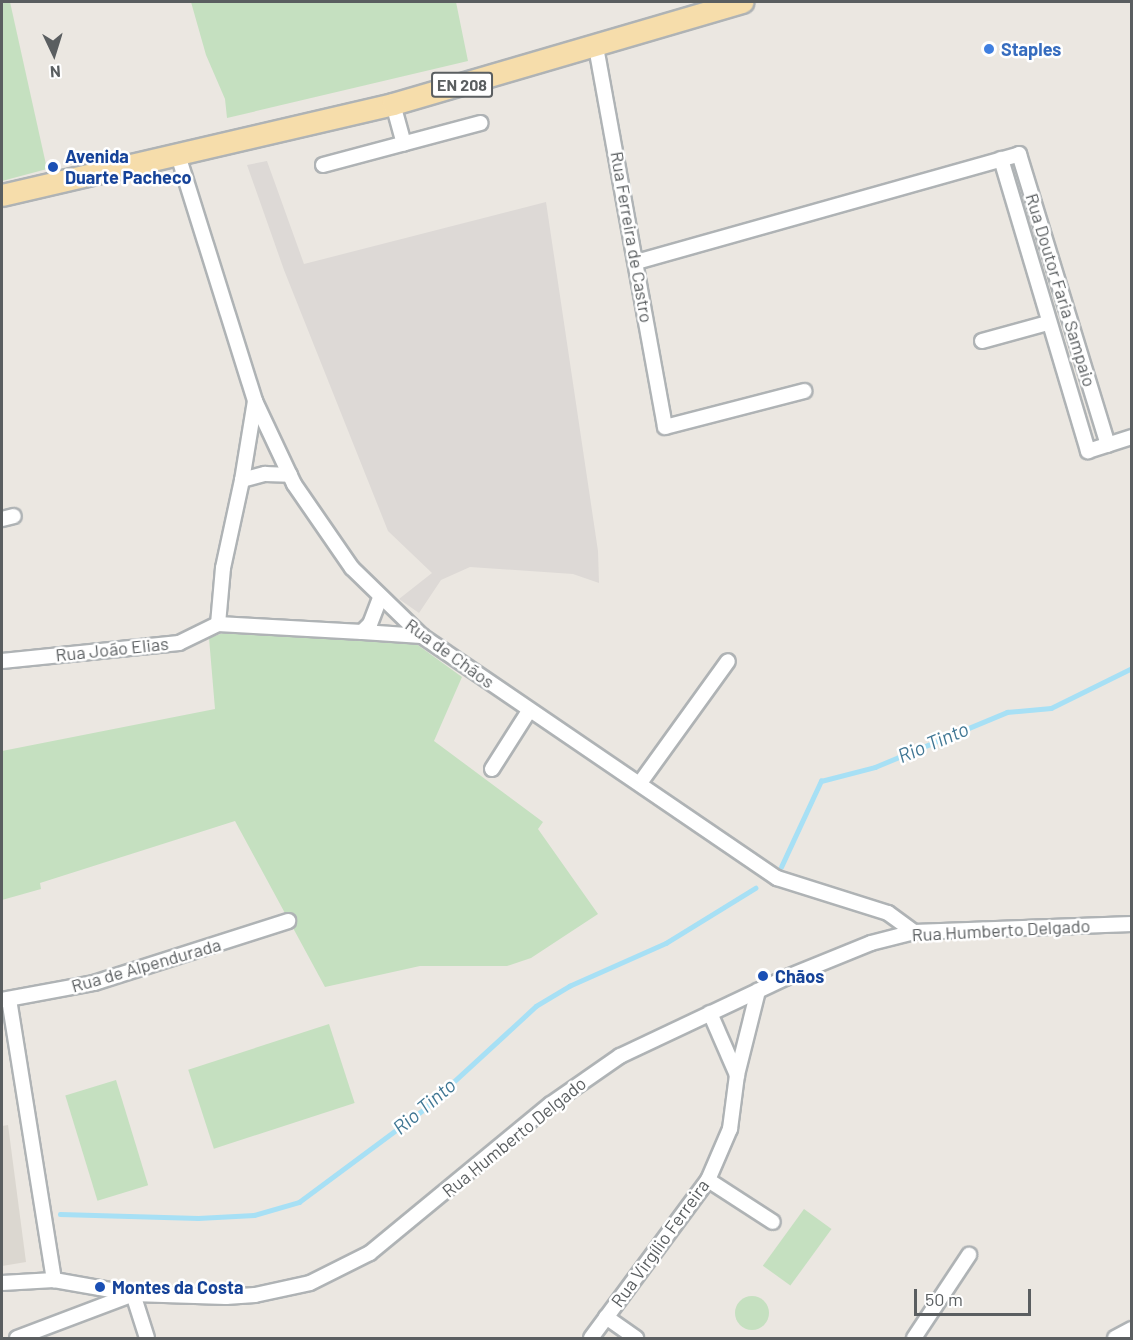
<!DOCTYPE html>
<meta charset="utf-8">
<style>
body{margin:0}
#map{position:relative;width:1133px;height:1340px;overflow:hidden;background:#ebe7e1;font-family:Barlow,sans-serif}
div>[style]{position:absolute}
.industrial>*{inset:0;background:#ddd9d6}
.education>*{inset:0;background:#dbd7d0}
.green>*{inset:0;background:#c5e0c0;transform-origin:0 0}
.round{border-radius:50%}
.stream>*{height:4.5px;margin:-2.25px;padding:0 2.25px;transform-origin:2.25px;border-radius:2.25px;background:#a7e0f5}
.roads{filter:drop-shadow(2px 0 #afb3b5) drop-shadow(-2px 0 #afb3b5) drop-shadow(0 2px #afb3b5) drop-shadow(0 -2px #afb3b5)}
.minor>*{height:14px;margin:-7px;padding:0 7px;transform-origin:7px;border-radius:7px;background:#fff}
.primary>*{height:21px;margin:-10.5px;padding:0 10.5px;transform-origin:10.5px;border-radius:10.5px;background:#f6ddab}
.dots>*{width:16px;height:16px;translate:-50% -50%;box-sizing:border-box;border:3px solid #fff;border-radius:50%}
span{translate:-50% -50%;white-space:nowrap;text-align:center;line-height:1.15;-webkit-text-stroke:5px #fff;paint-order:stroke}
.shield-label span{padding:2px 4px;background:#fff;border:2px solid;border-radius:4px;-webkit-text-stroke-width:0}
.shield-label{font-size:16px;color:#5a5e60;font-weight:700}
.shop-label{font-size:18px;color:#366cbe;font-weight:700}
.left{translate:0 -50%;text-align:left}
.transit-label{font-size:18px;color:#164399;font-weight:700}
.street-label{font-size:18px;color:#5a5e60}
.water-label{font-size:20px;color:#417794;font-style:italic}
.frame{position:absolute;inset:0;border:3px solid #5a5e60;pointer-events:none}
.north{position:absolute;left:24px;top:24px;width:60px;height:60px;-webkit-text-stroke:4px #fff;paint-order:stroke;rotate:176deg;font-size:16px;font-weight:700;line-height:24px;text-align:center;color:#5a5e60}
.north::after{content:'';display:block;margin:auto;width:21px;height:27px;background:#5a5e60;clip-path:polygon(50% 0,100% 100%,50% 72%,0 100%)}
.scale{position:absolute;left:914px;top:1289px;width:117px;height:27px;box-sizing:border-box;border:3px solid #5a5e60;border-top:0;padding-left:8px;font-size:18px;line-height:21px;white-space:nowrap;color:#5a5e60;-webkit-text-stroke:4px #fff;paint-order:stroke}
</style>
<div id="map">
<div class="industrial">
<div style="clip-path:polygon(267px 161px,304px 264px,546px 202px,598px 551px,599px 583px,573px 574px,470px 567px,441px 580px,419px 613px,399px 599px,432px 573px,388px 531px,284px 270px,247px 165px)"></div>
</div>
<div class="education">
<div style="clip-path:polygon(8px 1125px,26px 1262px,2px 1266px,2px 1126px)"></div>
</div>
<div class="green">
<div style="clip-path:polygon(2px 2px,10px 2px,47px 169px,2px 181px)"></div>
<div style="clip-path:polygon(191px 2px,456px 2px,468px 61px,227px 118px,225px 99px,206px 55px)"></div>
<div style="clip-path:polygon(223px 633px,415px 643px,462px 677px,434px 741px,543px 822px,538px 829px,598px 914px,531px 958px,507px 966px,420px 966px,325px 987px,235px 821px,40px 883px,41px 889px,2px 900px,2px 751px,215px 709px,209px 638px)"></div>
<div style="left:329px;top:1024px;width:83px;height:148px;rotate:72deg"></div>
<div style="left:116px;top:1080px;width:110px;height:53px;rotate:73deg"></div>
<div style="left:804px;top:1209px;width:34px;height:70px;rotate:36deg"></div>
<div class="round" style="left:735px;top:1296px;width:34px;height:34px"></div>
</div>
<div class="stream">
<div style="left:781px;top:867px;width:95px;rotate:-65.1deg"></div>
<div style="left:821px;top:781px;width:56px;rotate:-14.5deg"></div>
<div style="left:875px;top:767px;width:143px;rotate:-22.6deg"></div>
<div style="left:1007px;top:712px;width:44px;rotate:-5.2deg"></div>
<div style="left:1051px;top:708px;width:90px;rotate:-26.3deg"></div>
<div style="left:60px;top:1214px;width:138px;rotate:1.7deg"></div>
<div style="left:198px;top:1218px;width:56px;rotate:-3.1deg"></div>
<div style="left:254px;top:1215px;width:47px;rotate:-16.1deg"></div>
<div style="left:299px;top:1202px;width:156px;rotate:-36.6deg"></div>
<div style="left:424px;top:1109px;width:152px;rotate:-42.6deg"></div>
<div style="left:536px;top:1006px;width:39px;rotate:-31deg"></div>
<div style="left:569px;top:986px;width:106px;rotate:-23.9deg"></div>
<div style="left:666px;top:943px;width:105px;rotate:-31.7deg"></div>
</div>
<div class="roads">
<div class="minor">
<div style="left:596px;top:47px;width:386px;rotate:79.7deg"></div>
<div style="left:665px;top:427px;width:144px;rotate:-14.5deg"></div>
<div style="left:393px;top:104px;width:41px;rotate:74.6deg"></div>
<div style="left:178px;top:155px;width:258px;rotate:72.6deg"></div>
<div style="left:255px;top:401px;width:92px;rotate:64.8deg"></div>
<div style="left:294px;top:484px;width:102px;rotate:55.4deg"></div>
<div style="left:352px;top:568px;width:98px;rotate:44.2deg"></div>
<div style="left:422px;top:636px;width:430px;rotate:34.3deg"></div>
<div style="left:777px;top:878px;width:116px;rotate:17.5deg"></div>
<div style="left:888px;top:913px;width:32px;rotate:36deg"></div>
<div style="left:1001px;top:159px;width:305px;rotate:73.4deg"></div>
<div style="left:1088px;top:451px;width:46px;rotate:-17.7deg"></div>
<div style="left:323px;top:165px;width:163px;rotate:-14.9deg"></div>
<div style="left:636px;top:262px;width:398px;rotate:-15.7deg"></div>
<div style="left:1019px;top:154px;width:304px;rotate:73deg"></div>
<div style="left:982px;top:341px;width:68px;rotate:-15.3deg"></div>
<div style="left:255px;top:401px;width:80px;rotate:99.3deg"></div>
<div style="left:242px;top:480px;width:24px;rotate:-15deg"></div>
<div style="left:265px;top:474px;width:25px;rotate:2deg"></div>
<div style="left:2px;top:519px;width:12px;rotate:-14deg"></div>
<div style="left:380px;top:598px;width:28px;rotate:111deg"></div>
<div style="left:370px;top:624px;width:11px;rotate:135deg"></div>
<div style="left:362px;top:632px;width:60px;rotate:3.8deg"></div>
<div style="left:218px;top:624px;width:56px;rotate:-84.9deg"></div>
<div style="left:223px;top:568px;width:90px;rotate:-77.8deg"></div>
<div style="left:218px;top:624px;width:144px;rotate:3.2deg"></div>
<div style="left:2px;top:661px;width:178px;rotate:-5.8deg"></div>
<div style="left:179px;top:643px;width:43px;rotate:-26deg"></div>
<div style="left:492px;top:769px;width:69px;rotate:-57.5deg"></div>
<div style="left:640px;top:783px;width:150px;rotate:-54.2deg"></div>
<div style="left:9px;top:999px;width:285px;rotate:80.9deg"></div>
<div style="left:2px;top:1000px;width:94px;rotate:-10.5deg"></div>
<div style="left:94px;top:983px;width:204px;rotate:-17.7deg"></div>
<div style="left:710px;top:1013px;width:68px;rotate:66.5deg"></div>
<div style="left:708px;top:1180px;width:77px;rotate:32.9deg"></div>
<div style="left:2px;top:1283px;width:52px;rotate:-3.3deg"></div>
<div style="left:54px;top:1280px;width:80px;rotate:10deg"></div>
<div style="left:133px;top:1294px;width:93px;rotate:1.8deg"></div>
<div style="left:226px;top:1297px;width:29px;rotate:-4deg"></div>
<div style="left:255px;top:1295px;width:56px;rotate:-12.3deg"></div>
<div style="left:310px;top:1283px;width:67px;rotate:-26.6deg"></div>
<div style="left:370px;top:1253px;width:234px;rotate:-39.5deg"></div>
<div style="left:551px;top:1104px;width:84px;rotate:-34.8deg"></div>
<div style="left:620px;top:1056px;width:183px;rotate:-25.3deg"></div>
<div style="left:785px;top:978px;width:93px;rotate:-22.1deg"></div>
<div style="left:871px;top:943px;width:44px;rotate:-14.3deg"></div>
<div style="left:914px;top:932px;width:218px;rotate:-2.1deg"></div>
<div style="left:133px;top:1294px;width:46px;rotate:72.3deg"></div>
<div style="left:606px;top:1317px;width:37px;rotate:35deg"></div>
<div style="left:17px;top:1338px;width:122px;rotate:-20.7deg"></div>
<div style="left:591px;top:1338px;width:197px;rotate:-53.5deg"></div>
<div style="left:708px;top:1180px;width:56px;rotate:-66.7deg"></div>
<div style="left:730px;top:1129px;width:54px;rotate:-82.6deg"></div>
<div style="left:737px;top:1075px;width:87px;rotate:-76deg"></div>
<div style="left:914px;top:1338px;width:100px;rotate:-56.5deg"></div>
<div style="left:1115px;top:1338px;width:19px;rotate:-28deg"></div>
</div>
<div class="primary">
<div style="left:2px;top:195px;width:401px;rotate:-13.1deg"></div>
<div style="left:393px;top:104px;width:364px;rotate:-16.3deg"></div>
</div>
</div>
<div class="dots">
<div style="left:989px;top:49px;background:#3f7fe0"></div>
<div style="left:53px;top:167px;background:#1a4fb4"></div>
<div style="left:763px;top:976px;background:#1a4fb4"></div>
<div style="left:100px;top:1287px;background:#1a4fb4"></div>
</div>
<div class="shield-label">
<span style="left:462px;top:85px">EN 208</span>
</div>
<div class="shop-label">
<span class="left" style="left:1001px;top:49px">Staples</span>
</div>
<div class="transit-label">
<span class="left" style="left:65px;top:167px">Avenida<br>Duarte Pacheco</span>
<span class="left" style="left:775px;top:976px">Chãos</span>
<span class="left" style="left:112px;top:1287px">Montes da Costa</span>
</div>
<div class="street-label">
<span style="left:632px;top:237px;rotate:80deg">Rua Ferreira de Castro</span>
<span style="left:1061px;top:290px;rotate:73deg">Rua Doutor Faria Sampaio</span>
<span style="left:112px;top:649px;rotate:-6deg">Rua João Elias</span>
<span style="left:450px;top:653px;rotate:36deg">Rua de Chãos</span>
<span style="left:1001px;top:930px;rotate:-3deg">Rua Humberto Delgado</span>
<span style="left:146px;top:965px;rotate:-16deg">Rua de Alpendurada</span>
<span style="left:514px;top:1137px;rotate:-39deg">Rua Humberto Delgado</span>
<span style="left:660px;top:1243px;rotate:-54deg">Rua Virgílio Ferreira</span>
</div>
<div class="water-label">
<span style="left:933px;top:742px;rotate:-23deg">Rio Tinto</span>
<span style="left:424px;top:1106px;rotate:-40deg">Rio Tinto</span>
</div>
<div class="frame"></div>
<div class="north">N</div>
<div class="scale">50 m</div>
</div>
